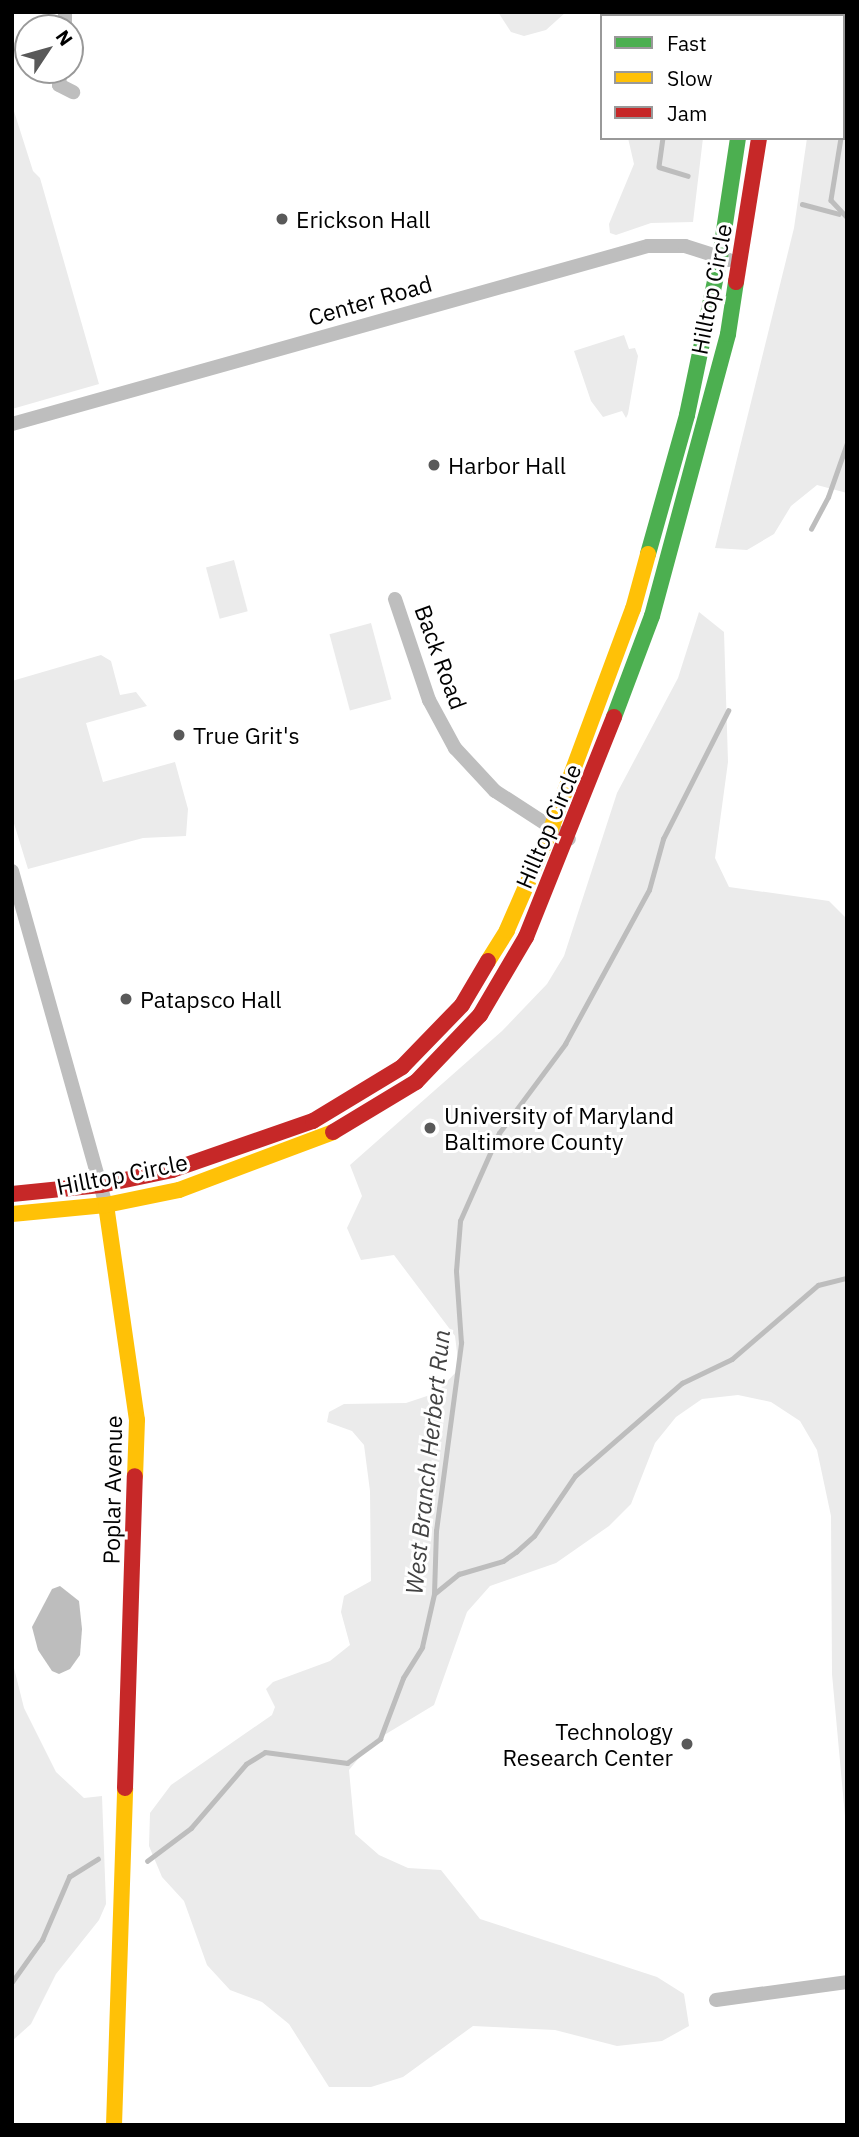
<!DOCTYPE html>
<style>
body{margin:0}
#map{position:relative;width:859px;height:2137px;overflow:hidden;background:#fff;font-family:"IBM Plex Sans",sans-serif}
div>[style]{position:absolute}
.green>*{inset:0;background:#ebebeb;transform-origin:0 0}
.water>*{inset:0;background:#bdbdbd}
.stream>*{height:4.5px;margin:-2.25px;padding:0 2.25px;transform-origin:2.25px;border-radius:2.25px;background:#bdbdbd}
.street>*{height:14px;margin:-7px;padding:0 7px;transform-origin:7px;border-radius:7px;background:#bebebe}
.fast>*{height:16px;margin:-8px;padding:0 8px;transform-origin:8px;border-radius:8px;background:#4caf50}
.slow>*{height:16px;margin:-8px;padding:0 8px;transform-origin:8px;border-radius:8px;background:#ffc107}
.jam>*{height:16px;margin:-8px;padding:0 8px;transform-origin:8px;border-radius:8px;background:#c62828}
.dots>*{width:19px;height:19px;translate:-50% -50%;box-sizing:border-box;border:4px solid #fff;border-radius:50%}
span{translate:-50% -50%;white-space:nowrap;text-align:center;line-height:1.15;-webkit-text-stroke:6px #fff;paint-order:stroke}
.poi-label{font-size:23px;color:#000}
.left{translate:0 -50%;text-align:left}
.right{translate:-100% -50%;text-align:right}
.street-label{font-size:23px;color:#000}
.water-label{font-size:24px;color:#424242;font-style:italic}
.frame{position:absolute;inset:0;border:14px solid #000;pointer-events:none}
.legend{position:absolute;left:600px;top:14px;width:245px;height:126px;box-sizing:border-box;background:#fff;border:2px solid #999;margin:0;padding:9px 12px;list-style:none;font-size:21px;color:#000}
.legend li{display:flex;align-items:center;gap:14px;height:35px}
.legend b{width:35px;border:2px solid #999}
.north{position:absolute;left:14px;top:14px;width:70px;height:70px;box-sizing:border-box;background:#fff;border:2px solid #999;border-radius:50%;rotate:54deg;font-size:19px;font-weight:700;line-height:28px;text-align:center;color:#000}
.north::after{content:'';display:block;margin:auto;width:24px;height:32px;background:#595959;clip-path:polygon(50% 0,100% 100%,50% 72%,0 100%)}
</style>
<div id="map">
<div class="green">
<div style="clip-path:polygon(498px 12px,566px 12px,546px 30px,524px 36px,511px 32px)"></div>
<div style="clip-path:polygon(612px 12px,709px 12px,616px 16px)"></div>
<div style="clip-path:polygon(811px 12px,847px 12px,847px 493px,817px 485px,791px 506px,774px 534px,747px 550px,715px 548px,794px 228px,807px 138px,843px 138px,843px 16px)"></div>
<div style="clip-path:polygon(12px 105px,33px 171px,40px 178px,99px 384px,12px 409px)"></div>
<div style="clip-path:polygon(628px 138px,703px 138px,693px 222px,651px 223px,616px 235px,610px 233px,609px 224px,634px 164px)"></div>
<div style="clip-path:polygon(624px 335px,629px 349px,635px 348px,638px 356px,628px 414px,626px 418px,622px 411px,603px 417px,591px 401px,574px 351px)"></div>
<div style="left:234px;top:560px;width:53px;height:29px;rotate:75deg"></div>
<div style="clip-path:polygon(699px 612px,724px 632px,728px 762px,715px 858px,729px 887px,829px 901px,847px 919px,847px 1838px,832px 1674px,831px 1516px,817px 1450px,800px 1421px,771px 1402px,738px 1395px,702px 1399px,676px 1417px,655px 1443px,631px 1504px,609px 1526px,556px 1563px,490px 1586px,467px 1612px,434px 1705px,371px 1743px,349px 1770px,355px 1834px,379px 1855px,408px 1868px,441px 1870px,480px 1919px,657px 1977px,684px 1994px,689px 2026px,662px 2041px,617px 2046px,555px 2030px,473px 2026px,403px 2077px,371px 2087px,329px 2087px,289px 2024px,262px 2002px,230px 1990px,207px 1965px,184px 1901px,162px 1877px,149px 1846px,150px 1813px,171px 1785px,272px 1715px,275px 1707px,266px 1689px,273px 1682px,330px 1661px,350px 1645px,341px 1612px,344px 1596px,371px 1581px,370px 1491px,364px 1445px,352px 1431px,327px 1422px,329px 1412px,344px 1404px,406px 1403px,436px 1393px,459px 1369px,455px 1336px,394px 1255px,361px 1260px,347px 1228px,362px 1196px,350px 1165px,502px 1031px,547px 984px,564px 956px,617px 793px,678px 678px)"></div>
<div style="left:371px;top:623px;width:79px;height:43px;rotate:75deg"></div>
<div style="clip-path:polygon(101px 655px,111px 661px,120px 695px,136px 692px,147px 706px,86px 723px,103px 782px,175px 762px,188px 809px,186px 836px,143px 838px,28px 869px,12px 817px,12px 681px)"></div>
<div style="clip-path:polygon(12px 1660px,24px 1708px,56px 1772px,84px 1798px,102px 1796px,106px 1904px,99px 1920px,56px 1974px,31px 2024px,12px 2041px)"></div>
</div>
<div class="water">
<div style="clip-path:polygon(60px 1586px,79px 1601px,82px 1629px,80px 1655px,70px 1669px,59px 1674px,52px 1671px,38px 1650px,32px 1627px,52px 1589px)"></div>
</div>
<div class="stream">
<div style="left:675px;top:12px;width:4px;rotate:90deg"></div>
<div style="left:843px;top:125px;width:22px;rotate:-80deg"></div>
<div style="left:663px;top:138px;width:29px;rotate:98deg"></div>
<div style="left:659px;top:167px;width:30px;rotate:17deg"></div>
<div style="left:841px;top:138px;width:63px;rotate:99.2deg"></div>
<div style="left:831px;top:200px;width:23px;rotate:47deg"></div>
<div style="left:802px;top:204px;width:38px;rotate:15deg"></div>
<div style="left:811px;top:529px;width:36px;rotate:-62deg"></div>
<div style="left:828px;top:497px;width:57px;rotate:-70.6deg"></div>
<div style="left:434px;top:1594px;width:32px;rotate:-39deg"></div>
<div style="left:459px;top:1574px;width:46px;rotate:-16.5deg"></div>
<div style="left:503px;top:1561px;width:16px;rotate:-35deg"></div>
<div style="left:516px;top:1552px;width:24px;rotate:-42deg"></div>
<div style="left:534px;top:1536px;width:73px;rotate:-55.7deg"></div>
<div style="left:575px;top:1476px;width:142px;rotate:-41deg"></div>
<div style="left:682px;top:1383px;width:55px;rotate:-25.6deg"></div>
<div style="left:732px;top:1359px;width:113px;rotate:-40.7deg"></div>
<div style="left:818px;top:1285px;width:30px;rotate:-14deg"></div>
<div style="left:147px;top:1861px;width:55px;rotate:-36.9deg"></div>
<div style="left:191px;top:1828px;width:84px;rotate:-49.3deg"></div>
<div style="left:246px;top:1764px;width:22px;rotate:-32deg"></div>
<div style="left:265px;top:1752px;width:83px;rotate:7.6deg"></div>
<div style="left:347px;top:1763px;width:41px;rotate:-36deg"></div>
<div style="left:380px;top:1739px;width:65px;rotate:-69.3deg"></div>
<div style="left:403px;top:1678px;width:36px;rotate:-58deg"></div>
<div style="left:422px;top:1647px;width:54px;rotate:-77.2deg"></div>
<div style="left:434px;top:1594px;width:63px;rotate:-88.2deg"></div>
<div style="left:436px;top:1531px;width:190px;rotate:-82.4deg"></div>
<div style="left:461px;top:1343px;width:72px;rotate:-94deg"></div>
<div style="left:456px;top:1271px;width:50px;rotate:-85.4deg"></div>
<div style="left:460px;top:1221px;width:96px;rotate:-66.1deg"></div>
<div style="left:499px;top:1133px;width:111px;rotate:-53.4deg"></div>
<div style="left:565px;top:1044px;width:175px;rotate:-61.4deg"></div>
<div style="left:649px;top:890px;width:53px;rotate:-74.6deg"></div>
<div style="left:663px;top:839px;width:144px;rotate:-63.1deg"></div>
<div style="left:12px;top:1982px;width:52px;rotate:-54.5deg"></div>
<div style="left:42px;top:1940px;width:69px;rotate:-66.8deg"></div>
<div style="left:69px;top:1877px;width:34px;rotate:-32deg"></div>
</div>
<div class="street">
<div style="left:65px;top:28px;width:16px;rotate:-90deg"></div>
<div style="left:61px;top:70px;width:15px;rotate:98deg"></div>
<div style="left:59px;top:85px;width:16px;rotate:27deg"></div>
<div style="left:12px;top:424px;width:660px;rotate:-15.64deg"></div>
<div style="left:648px;top:246px;width:37px"></div>
<div style="left:685px;top:246px;width:46px;rotate:17.7deg"></div>
<div style="left:395px;top:599px;width:107px;rotate:71.4deg"></div>
<div style="left:429px;top:700px;width:55px;rotate:61.6deg"></div>
<div style="left:455px;top:748px;width:59px;rotate:47.1deg"></div>
<div style="left:495px;top:791px;width:88px;rotate:33deg"></div>
<div style="left:12px;top:871px;width:347px;rotate:74.3deg"></div>
<div style="left:716px;top:2000px;width:132px;rotate:-7.8deg"></div>
</div>
<div class="fast">
<div style="left:648px;top:554px;width:144px;rotate:-74.3deg"></div>
<div style="left:687px;top:415px;width:161px;rotate:-78.2deg"></div>
<div style="left:720px;top:257px;width:120px;rotate:-81.4deg"></div>
<div style="left:614px;top:717px;width:108px;rotate:-69.4deg"></div>
<div style="left:652px;top:616px;width:292px;rotate:-74.9deg"></div>
<div style="left:728px;top:334px;width:53px;rotate:-81.3deg"></div>
</div>
<div class="slow">
<div style="left:763px;top:12px;width:4px;rotate:90deg"></div>
<div style="left:488px;top:961px;width:36px;rotate:-58deg"></div>
<div style="left:507px;top:930px;width:110px;rotate:-66.5deg"></div>
<div style="left:551px;top:829px;width:235px;rotate:-69.6deg"></div>
<div style="left:633px;top:609px;width:57px;rotate:-74.7deg"></div>
<div style="left:106px;top:1205px;width:217px;rotate:81.8deg"></div>
<div style="left:137px;top:1420px;width:56px;rotate:92deg"></div>
<div style="left:12px;top:1214px;width:94px;rotate:-5.5deg"></div>
<div style="left:106px;top:1205px;width:75px;rotate:-11.6deg"></div>
<div style="left:179px;top:1190px;width:165px;rotate:-20.6deg"></div>
<div style="left:114px;top:2125px;width:337px;rotate:-88.1deg"></div>
</div>
<div class="jam">
<div style="left:742px;top:12px;width:4px;rotate:90deg"></div>
<div style="left:736px;top:282px;width:146px;rotate:-80.9deg"></div>
<div style="left:333px;top:1132px;width:97px;rotate:-31.1deg"></div>
<div style="left:416px;top:1082px;width:93px;rotate:-46.3deg"></div>
<div style="left:480px;top:1015px;width:91px;rotate:-59.5deg"></div>
<div style="left:526px;top:937px;width:237px;rotate:-68.2deg"></div>
<div style="left:12px;top:1194px;width:89px;rotate:-5.8deg"></div>
<div style="left:101px;top:1185px;width:73px;rotate:-11.9deg"></div>
<div style="left:172px;top:1170px;width:149px;rotate:-19.2deg"></div>
<div style="left:313px;top:1121px;width:104px;rotate:-31.2deg"></div>
<div style="left:402px;top:1067px;width:86px;rotate:-45.9deg"></div>
<div style="left:462px;top:1005px;width:51px;rotate:-59.4deg"></div>
<div style="left:125px;top:1788px;width:312px;rotate:-88.2deg"></div>
</div>
<div class="dots">
<div style="left:282px;top:219px;background:#595959"></div>
<div style="left:434px;top:465px;background:#595959"></div>
<div style="left:179px;top:735px;background:#595959"></div>
<div style="left:126px;top:999px;background:#595959"></div>
<div style="left:430px;top:1128px;background:#595959"></div>
<div style="left:687px;top:1744px;background:#595959"></div>
</div>
<div class="poi-label">
<span class="left" style="left:296px;top:219px">Erickson Hall</span>
<span class="left" style="left:448px;top:465px">Harbor Hall</span>
<span class="left" style="left:193px;top:735px">True Grit's</span>
<span class="left" style="left:140px;top:999px">Patapsco Hall</span>
<span class="left" style="left:444px;top:1128px">University of Maryland<br>Baltimore County</span>
<span class="right" style="left:673px;top:1744px">Technology<br>Research Center</span>
</div>
<div class="street-label">
<span style="left:711px;top:289px;rotate:-79deg">Hilltop Circle</span>
<span style="left:370px;top:300px;rotate:-16deg">Center Road</span>
<span style="left:441px;top:657px;rotate:70deg">Back Road</span>
<span style="left:548px;top:826px;rotate:-67deg">Hilltop Circle</span>
<span style="left:122px;top:1174px;rotate:-11deg">Hilltop Circle</span>
<span style="left:112px;top:1490px;rotate:-89deg">Poplar Avenue</span>
</div>
<div class="water-label">
<span style="left:428px;top:1462px;rotate:-84deg">West Branch Herbert Run</span>
</div>
<div class="frame"></div>
<ul class="legend">
<li><b style="height:9px;background:#4caf50"></b>Fast</li>
<li><b style="height:9px;background:#ffc107"></b>Slow</li>
<li><b style="height:9px;background:#c62828"></b>Jam</li>
</ul>
<div class="north">N</div>
</div>
